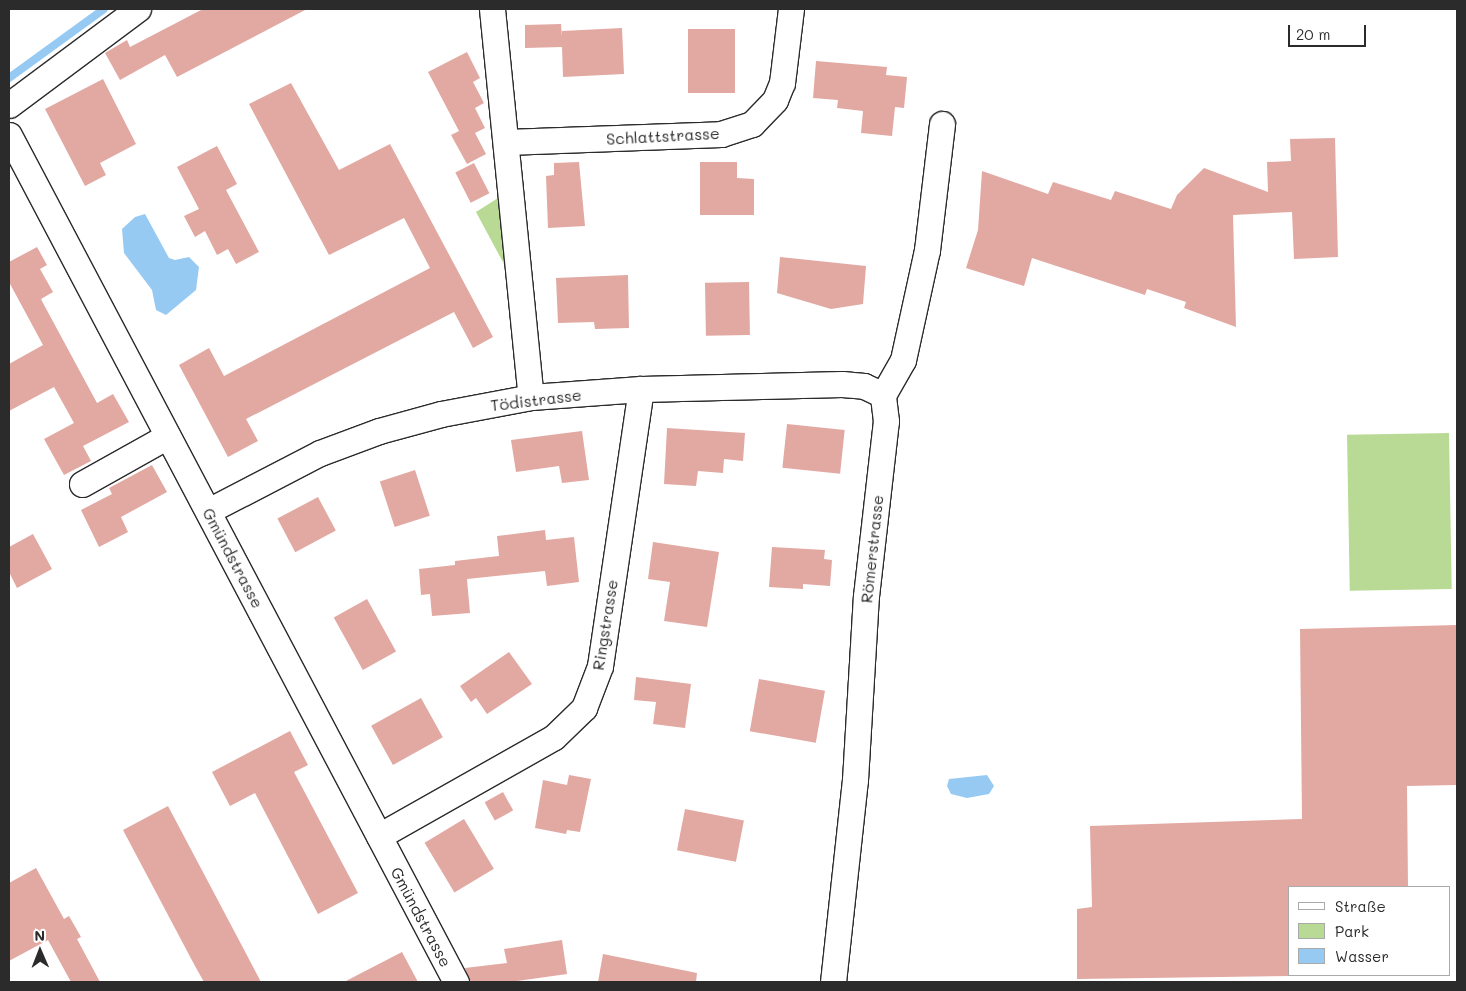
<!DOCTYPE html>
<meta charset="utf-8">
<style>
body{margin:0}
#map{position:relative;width:1466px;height:991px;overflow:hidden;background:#fff;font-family:Mali,sans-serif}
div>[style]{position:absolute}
.green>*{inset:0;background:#b9da94;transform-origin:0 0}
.water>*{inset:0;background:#96caf3}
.stream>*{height:8px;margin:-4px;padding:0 4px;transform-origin:4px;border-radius:4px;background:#96caf3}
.building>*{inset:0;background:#e2a8a2;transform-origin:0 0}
.roads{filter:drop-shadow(1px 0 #2b2b2b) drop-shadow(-1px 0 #2b2b2b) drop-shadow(0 1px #2b2b2b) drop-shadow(0 -1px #2b2b2b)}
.minor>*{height:25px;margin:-12.5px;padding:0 12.5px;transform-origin:12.5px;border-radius:12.5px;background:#fff}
span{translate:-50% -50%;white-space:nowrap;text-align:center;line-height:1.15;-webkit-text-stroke:4.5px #fff;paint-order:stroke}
.street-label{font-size:16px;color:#2b2b2b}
.frame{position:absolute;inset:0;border:10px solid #2b2b2b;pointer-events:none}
.legend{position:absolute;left:1288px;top:886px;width:162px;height:90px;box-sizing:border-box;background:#fff;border:1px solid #aaa;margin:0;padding:6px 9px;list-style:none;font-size:15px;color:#2b2b2b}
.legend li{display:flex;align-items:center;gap:10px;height:25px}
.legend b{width:25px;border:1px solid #aaa}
.north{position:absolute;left:15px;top:926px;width:50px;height:50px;-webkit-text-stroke:4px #fff;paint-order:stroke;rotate:359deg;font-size:14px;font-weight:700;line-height:20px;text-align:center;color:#2b2b2b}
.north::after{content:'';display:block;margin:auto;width:18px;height:22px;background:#2b2b2b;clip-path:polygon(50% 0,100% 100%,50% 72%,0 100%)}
.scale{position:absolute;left:1288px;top:25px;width:78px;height:22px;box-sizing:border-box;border:2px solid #2b2b2b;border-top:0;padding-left:6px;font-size:15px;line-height:18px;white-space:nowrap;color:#2b2b2b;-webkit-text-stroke:4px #fff;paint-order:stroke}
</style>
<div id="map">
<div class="green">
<div style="clip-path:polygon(498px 198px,505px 266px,476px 212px)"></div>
<div style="left:1449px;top:433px;width:156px;height:102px;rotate:89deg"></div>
</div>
<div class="water">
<div style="clip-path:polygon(145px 214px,169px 258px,175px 260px,189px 257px,199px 267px,196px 290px,166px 315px,156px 310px,152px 290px,124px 253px,122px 229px,135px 217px)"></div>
<div style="clip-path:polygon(987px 775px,994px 786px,989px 794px,967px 798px,951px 794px,947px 786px,949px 779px)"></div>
</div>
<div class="stream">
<div style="left:9px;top:78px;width:117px;rotate:-36deg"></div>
</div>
<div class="building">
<div style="clip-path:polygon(203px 9px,307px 9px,177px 77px,165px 55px,120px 80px,105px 53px,127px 40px,130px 47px)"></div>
<div style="clip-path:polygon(561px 24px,562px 37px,562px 31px,622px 28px,624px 74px,563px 77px,562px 47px,525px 48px,525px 25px)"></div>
<div style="left:688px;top:29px;width:47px;height:64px"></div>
<div style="clip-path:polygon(467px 52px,480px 78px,473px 82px,484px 103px,475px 108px,485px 128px,475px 133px,486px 154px,467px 164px,451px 135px,459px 131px,428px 72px)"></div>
<div style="clip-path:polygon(816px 61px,887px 67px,886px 75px,907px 77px,904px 108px,895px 107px,892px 136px,861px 133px,863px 111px,837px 108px,838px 100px,813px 98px)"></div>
<div style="clip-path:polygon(103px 79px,136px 144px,100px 163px,106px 175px,85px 186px,45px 109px)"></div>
<div style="clip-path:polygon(291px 83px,339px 170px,390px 144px,493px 337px,473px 348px,454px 312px,246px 419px,258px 441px,228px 457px,179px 365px,209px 348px,224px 376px,430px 268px,404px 218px,329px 255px,249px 104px)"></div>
<div style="clip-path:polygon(1335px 138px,1338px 257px,1294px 259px,1292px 212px,1233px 215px,1236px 327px,1184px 308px,1186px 302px,1147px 289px,1145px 295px,1032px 258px,1024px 286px,966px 268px,978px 230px,982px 171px,1048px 194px,1053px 182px,1111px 200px,1115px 191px,1171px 209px,1177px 195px,1204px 168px,1268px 192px,1267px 162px,1291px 161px,1290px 139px)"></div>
<div style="clip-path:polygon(217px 146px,237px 184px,226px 190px,259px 252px,236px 264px,228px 249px,217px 255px,205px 231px,195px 237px,184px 216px,199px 209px,177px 167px)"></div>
<div style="clip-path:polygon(579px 162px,585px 226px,548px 228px,546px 176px,554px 175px,554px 163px)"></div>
<div style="clip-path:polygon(700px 162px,737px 162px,737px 178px,754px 179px,754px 215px,700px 215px)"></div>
<div style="left:474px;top:163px;width:34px;height:21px;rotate:63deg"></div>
<div style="clip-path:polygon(37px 247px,47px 265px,40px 269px,53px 292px,41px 299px,43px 303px,97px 403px,113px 394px,129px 422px,83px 446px,91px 461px,64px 475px,44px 439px,74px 423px,54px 387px,9px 411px,9px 364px,43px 345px,9px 282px,9px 262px)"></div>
<div style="clip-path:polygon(780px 257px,866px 266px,863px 304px,831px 309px,777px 293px)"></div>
<div style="clip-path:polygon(628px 275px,629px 328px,595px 329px,594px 322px,558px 323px,556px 278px)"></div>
<div style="left:749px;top:282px;width:53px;height:44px;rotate:89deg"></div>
<div style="left:787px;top:424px;width:58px;height:44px;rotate:6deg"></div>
<div style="clip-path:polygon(667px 428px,745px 433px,743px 461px,724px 459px,723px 473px,698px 471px,696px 486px,664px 484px)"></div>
<div style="clip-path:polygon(582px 431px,589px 480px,562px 483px,559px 466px,516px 472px,511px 440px)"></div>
<div style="clip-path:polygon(152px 465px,167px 492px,121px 517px,128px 532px,99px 547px,81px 510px,112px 494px,109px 488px)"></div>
<div style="left:415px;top:470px;width:48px;height:37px;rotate:72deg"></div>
<div style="left:318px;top:497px;width:38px;height:46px;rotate:62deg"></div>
<div style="clip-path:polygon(545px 530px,546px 540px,574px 537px,579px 582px,547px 586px,545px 571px,467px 579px,470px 613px,432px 616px,430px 594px,421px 595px,419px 569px,455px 565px,455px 561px,499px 556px,497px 536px)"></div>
<div style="clip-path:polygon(33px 534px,52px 569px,17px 588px,9px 572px,9px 547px)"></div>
<div style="clip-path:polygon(653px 542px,719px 552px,707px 627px,664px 621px,670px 582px,648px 579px)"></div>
<div style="clip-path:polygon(772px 547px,825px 550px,824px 559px,832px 560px,830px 586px,803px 584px,803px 589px,769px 587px)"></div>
<div style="left:367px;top:599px;width:60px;height:38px;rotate:61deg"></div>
<div style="clip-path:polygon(1457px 625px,1457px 785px,1407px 786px,1408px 887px,1290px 887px,1290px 976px,1077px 979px,1077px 909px,1092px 907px,1090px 826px,1302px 819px,1300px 629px)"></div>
<div style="clip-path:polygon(509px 652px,532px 684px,487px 714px,476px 698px,471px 702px,460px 686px)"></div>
<div style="clip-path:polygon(636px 677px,691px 684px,685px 728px,653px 724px,656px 702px,634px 700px)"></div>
<div style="left:759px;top:679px;width:67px;height:53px;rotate:10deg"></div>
<div style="left:421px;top:698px;width:45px;height:57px;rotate:61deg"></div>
<div style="clip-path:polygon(290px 731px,308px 765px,294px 772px,358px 893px,318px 914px,255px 793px,230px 806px,212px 772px)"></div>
<div style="clip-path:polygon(569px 775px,591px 779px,580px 832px,567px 830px,566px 834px,535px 828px,543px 780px,567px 785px)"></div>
<div style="left:503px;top:792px;width:21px;height:21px;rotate:61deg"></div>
<div style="clip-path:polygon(168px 806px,241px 944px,261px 982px,204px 982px,195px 966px,123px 830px)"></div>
<div style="left:685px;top:809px;width:60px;height:42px;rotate:11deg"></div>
<div style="left:464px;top:819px;width:58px;height:46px;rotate:59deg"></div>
<div style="clip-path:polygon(36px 868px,64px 919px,69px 916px,81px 937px,77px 939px,100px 982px,71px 982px,48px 940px,9px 961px,9px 883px)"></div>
<div style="clip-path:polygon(562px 940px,567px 974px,510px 982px,470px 982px,465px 968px,507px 963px,504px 949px)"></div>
<div style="clip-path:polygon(402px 952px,418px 982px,344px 982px)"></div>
<div style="clip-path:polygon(603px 954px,697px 973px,696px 982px,598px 982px)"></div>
</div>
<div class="roads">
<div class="minor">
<div style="left:492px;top:9px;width:390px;rotate:84.3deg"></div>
<div style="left:9px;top:105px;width:161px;rotate:-36.7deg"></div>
<div style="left:9px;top:135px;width:958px;rotate:62.18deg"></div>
<div style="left:506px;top:142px;width:215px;rotate:-2.1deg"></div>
<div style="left:721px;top:134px;width:33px;rotate:-18deg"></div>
<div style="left:752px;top:124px;width:33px;rotate:-46deg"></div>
<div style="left:775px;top:100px;width:18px;rotate:-68deg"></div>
<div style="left:782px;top:83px;width:75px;rotate:-83.1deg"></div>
<div style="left:82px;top:484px;width:98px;rotate:-29.2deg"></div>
<div style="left:208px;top:511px;width:126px;rotate:-27.4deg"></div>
<div style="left:320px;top:453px;width:63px;rotate:-20.4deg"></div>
<div style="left:379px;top:431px;width:64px;rotate:-15.3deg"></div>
<div style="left:441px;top:414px;width:92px;rotate:-10.7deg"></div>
<div style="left:531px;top:397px;width:110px;rotate:-4.2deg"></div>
<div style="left:641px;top:389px;width:201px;rotate:-1.4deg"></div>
<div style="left:842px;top:384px;width:22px;rotate:5deg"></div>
<div style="left:864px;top:386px;width:21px;rotate:25deg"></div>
<div style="left:379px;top:836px;width:201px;rotate:-29.5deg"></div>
<div style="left:554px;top:737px;width:42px;rotate:-44deg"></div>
<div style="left:584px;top:708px;width:45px;rotate:-69.1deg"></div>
<div style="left:600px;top:666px;width:280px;rotate:-81.6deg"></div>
<div style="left:833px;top:982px;width:203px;rotate:-83.8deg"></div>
<div style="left:855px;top:780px;width:184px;rotate:-86.6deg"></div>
<div style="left:866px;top:596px;width:176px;rotate:-83.5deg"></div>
<div style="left:886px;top:421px;width:26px;rotate:-97deg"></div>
<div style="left:883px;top:395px;width:40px;rotate:-60.3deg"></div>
<div style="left:903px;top:360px;width:113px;rotate:-77.7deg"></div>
<div style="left:927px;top:250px;width:127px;rotate:-83.2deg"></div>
</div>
</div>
<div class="street-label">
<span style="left:663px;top:136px;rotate:-3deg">Schlattstrasse</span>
<span style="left:536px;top:400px;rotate:-7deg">Tödistrasse</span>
<span style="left:872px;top:549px;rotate:-84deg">Römerstrasse</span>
<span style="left:233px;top:558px;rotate:62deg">Gmündstrasse</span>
<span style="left:605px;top:625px;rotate:-81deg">Ringstrasse</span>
<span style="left:421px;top:917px;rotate:62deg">Gmündstrasse</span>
</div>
<div class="frame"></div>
<ul class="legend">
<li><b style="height:6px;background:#fff"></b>Straße</li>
<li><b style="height:14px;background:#b9da94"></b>Park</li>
<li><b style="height:14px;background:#96caf3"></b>Wasser</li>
</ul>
<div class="north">N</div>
<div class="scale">20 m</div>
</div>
